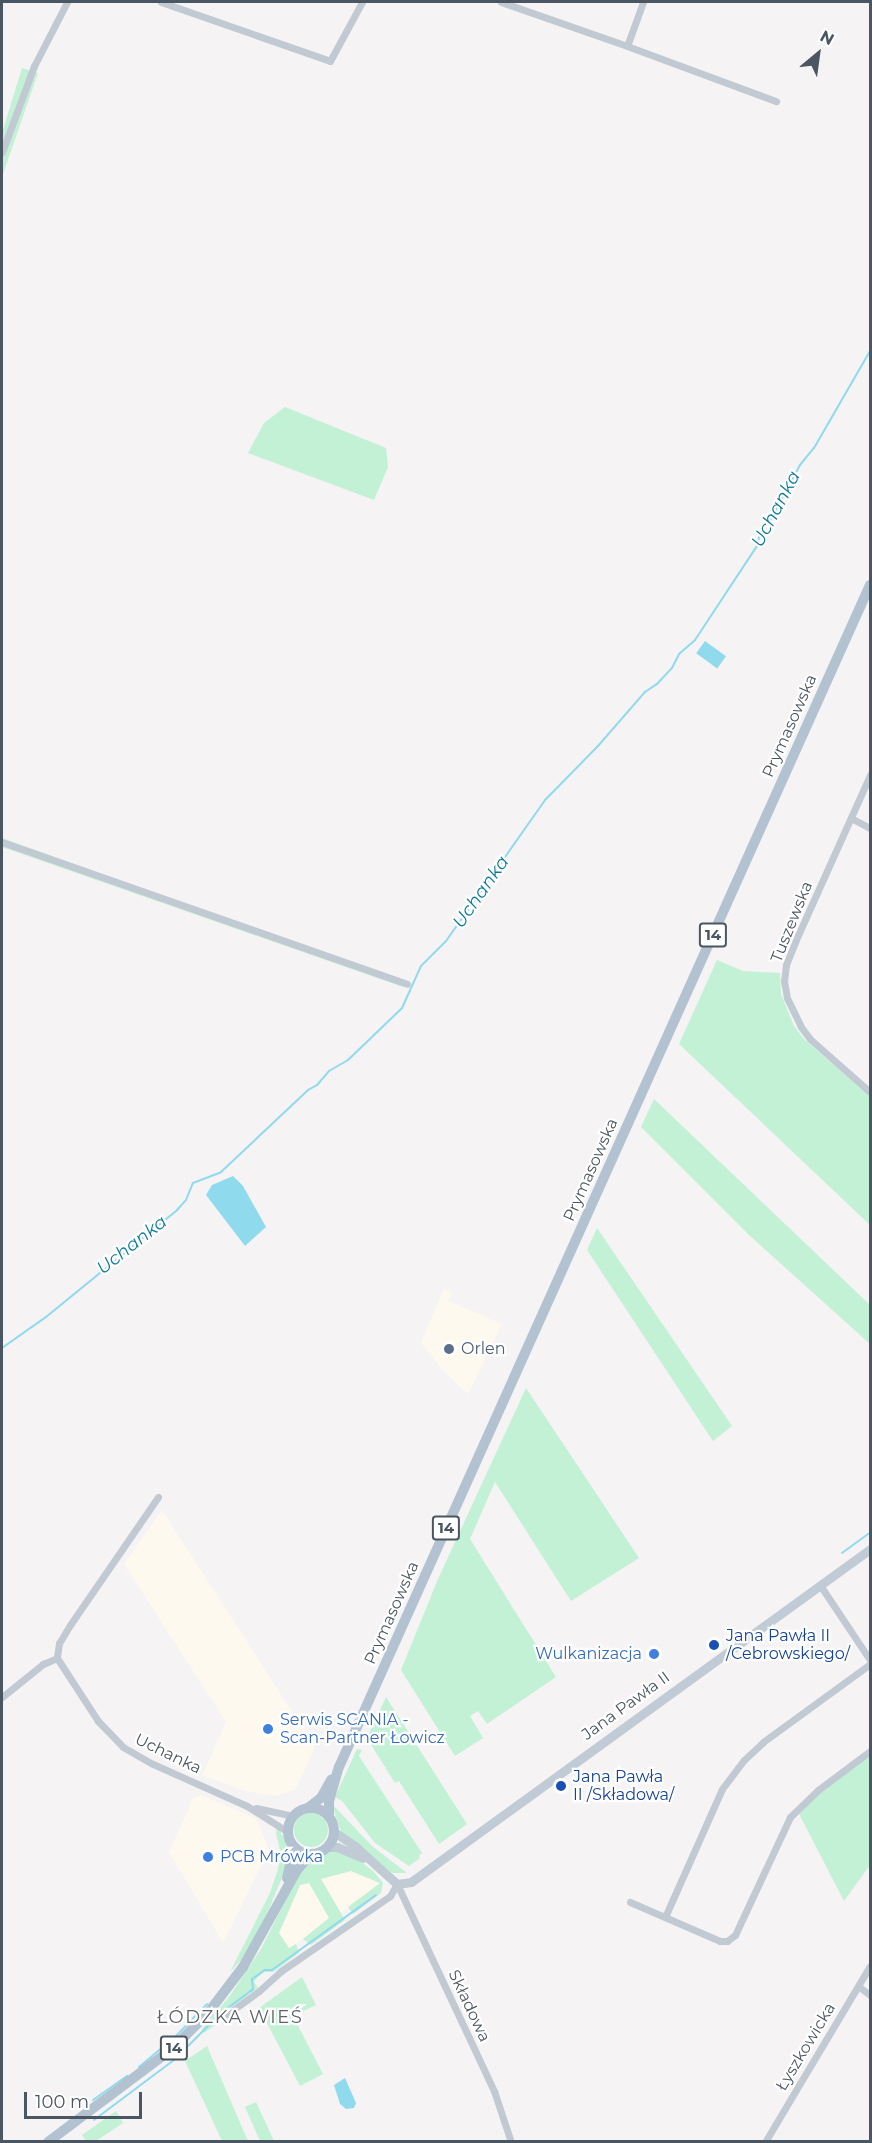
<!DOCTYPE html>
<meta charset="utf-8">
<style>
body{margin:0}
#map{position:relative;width:872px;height:2143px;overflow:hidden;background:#f5f3f3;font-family:Montserrat,sans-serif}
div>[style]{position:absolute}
.commercial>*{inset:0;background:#fdf9ef}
.green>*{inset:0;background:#c3f1d5}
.round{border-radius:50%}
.water>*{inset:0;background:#90daee;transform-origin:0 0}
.stream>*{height:2px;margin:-1px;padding:0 1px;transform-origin:1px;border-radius:1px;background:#90daee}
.street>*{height:7px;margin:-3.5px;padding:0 3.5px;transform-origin:3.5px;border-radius:3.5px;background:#c1cad2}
.secondary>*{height:9px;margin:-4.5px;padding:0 4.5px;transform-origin:4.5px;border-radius:4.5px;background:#c1cbd6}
.primary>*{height:10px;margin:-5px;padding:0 5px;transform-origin:5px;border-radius:5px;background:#b3c2d1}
.primary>.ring{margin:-5px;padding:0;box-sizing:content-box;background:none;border:10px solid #b3c2d1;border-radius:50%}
.dots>*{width:16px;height:16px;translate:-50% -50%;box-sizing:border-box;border:3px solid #fff;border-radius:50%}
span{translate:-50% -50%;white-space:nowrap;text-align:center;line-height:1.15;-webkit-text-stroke:4.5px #fff;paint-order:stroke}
.shield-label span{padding:2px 4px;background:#fff;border:2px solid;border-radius:4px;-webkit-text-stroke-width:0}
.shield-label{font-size:15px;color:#4a5661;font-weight:700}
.street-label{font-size:16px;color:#4a5661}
.service-label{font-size:16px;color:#4e5e75}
.left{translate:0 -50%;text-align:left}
.transit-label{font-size:16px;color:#164399}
.shop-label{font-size:16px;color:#366cbe}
.right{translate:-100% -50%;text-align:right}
.water-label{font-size:18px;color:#0c7c9b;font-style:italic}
.neighbourhood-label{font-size:18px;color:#5f6368;letter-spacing:1.5px}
.frame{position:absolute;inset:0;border:3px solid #4a5661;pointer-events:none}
.north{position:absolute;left:788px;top:24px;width:60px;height:60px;-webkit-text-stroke:4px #fff;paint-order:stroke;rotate:29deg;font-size:16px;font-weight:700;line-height:24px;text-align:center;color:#4a5661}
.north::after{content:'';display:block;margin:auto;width:21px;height:27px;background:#4a5661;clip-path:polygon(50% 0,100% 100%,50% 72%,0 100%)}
.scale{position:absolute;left:24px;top:2092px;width:118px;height:27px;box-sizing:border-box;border:3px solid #4a5661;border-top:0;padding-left:8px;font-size:18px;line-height:21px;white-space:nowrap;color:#4a5661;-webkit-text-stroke:4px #fff;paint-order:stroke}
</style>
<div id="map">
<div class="commercial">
<div style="clip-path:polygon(444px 1288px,452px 1293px,448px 1301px,502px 1324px,468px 1394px,445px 1373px,421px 1343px)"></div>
<div style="clip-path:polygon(162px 1510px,315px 1747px,296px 1789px,277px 1796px,245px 1791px,202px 1775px,226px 1722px,124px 1564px)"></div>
<div style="clip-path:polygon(201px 1795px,257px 1819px,269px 1850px,223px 1943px,169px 1852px,193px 1798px)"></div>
<div style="clip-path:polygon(351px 1871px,380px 1884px,340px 1913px,320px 1879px)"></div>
<div style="clip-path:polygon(309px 1882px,330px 1919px,289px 1949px,279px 1933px,300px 1885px)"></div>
</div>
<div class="green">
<div style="clip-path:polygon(22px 68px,38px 73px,2px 177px,2px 133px)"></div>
<div style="clip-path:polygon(285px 407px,386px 448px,388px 467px,374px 500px,248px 453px,264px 423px)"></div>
<div style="clip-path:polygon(2px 838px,270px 934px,407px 981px,403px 987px,2px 847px)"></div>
<div style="clip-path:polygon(717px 960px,743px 971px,780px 973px,781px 994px,794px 1026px,804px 1039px,870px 1097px,870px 1225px,679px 1044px)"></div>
<div style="clip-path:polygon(654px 1099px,870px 1305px,870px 1344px,749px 1235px,641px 1127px)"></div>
<div style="clip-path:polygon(597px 1228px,732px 1426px,713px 1441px,587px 1250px)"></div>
<div style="clip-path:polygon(526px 1388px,639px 1558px,571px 1601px,495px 1482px,470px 1539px,556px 1677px,487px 1724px,478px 1711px,470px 1716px,483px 1738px,455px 1756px,401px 1670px,438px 1579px)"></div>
<div style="clip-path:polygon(386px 1697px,467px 1824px,439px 1844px,399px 1781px,395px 1783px,367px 1738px)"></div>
<div style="clip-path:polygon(357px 1749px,362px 1750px,359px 1756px,422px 1853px,419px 1856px,420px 1858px,409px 1866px,375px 1843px,342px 1801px,335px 1797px)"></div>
<div style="clip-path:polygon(870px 1752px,870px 1865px,844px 1901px,798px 1812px)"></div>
<div style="clip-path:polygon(332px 1804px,372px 1846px,407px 1873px,392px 1873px,341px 1832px)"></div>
<div class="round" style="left:294px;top:1813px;width:34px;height:34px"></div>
<div style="clip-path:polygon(277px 1826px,289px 1847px,287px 1866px,263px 1923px,241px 1960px,230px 1972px,270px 1893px,278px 1869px,281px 1854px,276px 1833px)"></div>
<div style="clip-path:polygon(334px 1850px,356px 1858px,373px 1871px,383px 1883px,381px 1893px,353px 1914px,348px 1907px,380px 1883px,351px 1871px,321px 1879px,345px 1920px,311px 1945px,303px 1939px,329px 1918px,309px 1883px,300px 1885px,279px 1933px,289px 1948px,296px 1944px,299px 1953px,273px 1972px,264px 1972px,258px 1977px,254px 1982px,258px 1988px,220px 2016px,220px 2022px,204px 2033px,202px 2029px,204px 2026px,229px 1997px,261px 1949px,300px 1872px,312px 1859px)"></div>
<div style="clip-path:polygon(302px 1977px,316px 2005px,293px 2016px,323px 2074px,300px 2086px,259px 2008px)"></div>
<div style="clip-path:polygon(207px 2046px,235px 2111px,248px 2141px,222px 2141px,185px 2061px)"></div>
<div style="clip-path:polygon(256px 2102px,274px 2141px,260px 2141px,245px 2107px)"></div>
<div style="clip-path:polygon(116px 2111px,123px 2123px,96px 2141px,86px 2141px,82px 2135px)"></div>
</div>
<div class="water">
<div style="left:705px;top:641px;width:26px;height:15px;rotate:36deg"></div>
<div style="clip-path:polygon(233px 1176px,243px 1186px,266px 1227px,245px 1246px,206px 1195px,212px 1185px)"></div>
<div style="clip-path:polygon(345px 2078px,356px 2103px,354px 2108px,346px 2109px,340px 2104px,334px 2085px)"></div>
</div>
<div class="stream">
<div style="left:2px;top:1348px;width:54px;rotate:-35.2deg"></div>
<div style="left:46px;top:1317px;width:169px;rotate:-39.2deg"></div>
<div style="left:177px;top:1210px;width:13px;rotate:-48deg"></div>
<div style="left:186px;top:1200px;width:18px;rotate:-68deg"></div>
<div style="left:193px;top:1183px;width:30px;rotate:-21deg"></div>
<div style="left:221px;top:1172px;width:120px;rotate:-43.3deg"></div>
<div style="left:308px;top:1090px;width:10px;rotate:-29deg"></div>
<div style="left:317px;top:1085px;width:18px;rotate:-49deg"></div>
<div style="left:329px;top:1071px;width:22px;rotate:-30deg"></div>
<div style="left:348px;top:1060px;width:75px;rotate:-43.9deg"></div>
<div style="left:402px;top:1008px;width:46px;rotate:-65.7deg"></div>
<div style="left:421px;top:966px;width:35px;rotate:-45deg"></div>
<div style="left:446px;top:941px;width:172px;rotate:-54.9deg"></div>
<div style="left:545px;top:800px;width:76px;rotate:-45.5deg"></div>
<div style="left:598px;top:746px;width:72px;rotate:-49deg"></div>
<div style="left:645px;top:692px;width:14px;rotate:-34deg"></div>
<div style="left:657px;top:684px;width:22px;rotate:-47deg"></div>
<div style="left:672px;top:668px;width:16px;rotate:-63deg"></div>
<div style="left:679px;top:654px;width:21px;rotate:-41deg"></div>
<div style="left:695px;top:640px;width:113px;rotate:-56.6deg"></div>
<div style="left:757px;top:546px;width:13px;rotate:-77deg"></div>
<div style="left:760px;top:533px;width:18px;rotate:-52deg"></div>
<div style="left:771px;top:519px;width:61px;rotate:-61.8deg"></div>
<div style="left:800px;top:465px;width:22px;rotate:-51deg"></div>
<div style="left:814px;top:448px;width:112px;rotate:-60deg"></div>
<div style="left:842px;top:1553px;width:34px;rotate:-36deg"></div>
<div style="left:139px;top:2067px;width:47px;rotate:-39.8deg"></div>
<div style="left:175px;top:2037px;width:46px;rotate:-45.9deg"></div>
<div style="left:93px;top:2100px;width:42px;rotate:-35.2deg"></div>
<div style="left:94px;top:2120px;width:100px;rotate:-36.9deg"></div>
<div style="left:174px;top:2060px;width:65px;rotate:-45deg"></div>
<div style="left:220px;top:2014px;width:39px;rotate:-37deg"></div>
<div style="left:251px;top:1991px;width:3px;rotate:-45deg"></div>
<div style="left:253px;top:1989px;width:10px;rotate:-96deg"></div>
<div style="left:252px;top:1979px;width:16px;rotate:-35deg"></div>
<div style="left:265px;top:1970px;width:7px"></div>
<div style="left:272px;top:1970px;width:128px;rotate:-35.8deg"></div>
</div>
<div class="street">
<div style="left:161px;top:2px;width:179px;rotate:19.2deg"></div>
<div style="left:330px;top:61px;width:67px;rotate:-61.5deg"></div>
<div style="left:501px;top:2px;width:133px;rotate:19.2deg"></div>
<div style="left:627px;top:46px;width:47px;rotate:-70deg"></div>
<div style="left:627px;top:46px;width:159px;rotate:20.3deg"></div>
<div style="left:2px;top:152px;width:92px;rotate:-69.6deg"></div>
<div style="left:34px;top:66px;width:72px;rotate:-62.7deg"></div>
<div style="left:870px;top:775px;width:175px;rotate:114.2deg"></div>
<div style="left:798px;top:935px;width:32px;rotate:112deg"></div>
<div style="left:786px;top:965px;width:16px;rotate:97deg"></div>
<div style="left:784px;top:981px;width:17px;rotate:80deg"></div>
<div style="left:787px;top:998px;width:32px;rotate:64deg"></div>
<div style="left:801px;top:1027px;width:15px;rotate:53deg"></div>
<div style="left:810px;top:1039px;width:80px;rotate:41.5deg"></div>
<div style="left:851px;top:818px;width:21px;rotate:28deg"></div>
<div style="left:2px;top:842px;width:429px;rotate:19.3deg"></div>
<div style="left:158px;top:1497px;width:155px;rotate:124.5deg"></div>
<div style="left:70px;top:1625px;width:21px;rotate:121deg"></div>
<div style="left:59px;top:1643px;width:15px;rotate:98deg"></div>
<div style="left:57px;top:1658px;width:75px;rotate:56.9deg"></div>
<div style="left:98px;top:1721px;width:36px;rotate:46deg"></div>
<div style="left:123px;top:1747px;width:34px;rotate:30deg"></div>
<div style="left:153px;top:1764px;width:103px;rotate:24.1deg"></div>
<div style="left:247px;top:1806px;width:49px;rotate:32.4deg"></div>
<div style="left:820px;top:1585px;width:90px;rotate:56.3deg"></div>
<div style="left:2px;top:1697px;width:53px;rotate:-38.8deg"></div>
<div style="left:43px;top:1664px;width:15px;rotate:-23deg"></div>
<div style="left:256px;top:1808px;width:38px;rotate:12deg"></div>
<div style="left:397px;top:1884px;width:229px;rotate:64.9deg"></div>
<div style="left:494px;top:2091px;width:54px;rotate:71.6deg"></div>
<div style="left:630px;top:1902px;width:98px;rotate:23.4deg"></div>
<div style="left:720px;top:1941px;width:7px"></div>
<div style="left:727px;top:1941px;width:10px;rotate:-37deg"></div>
<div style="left:735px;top:1935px;width:130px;rotate:-65deg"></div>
<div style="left:790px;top:1817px;width:39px;rotate:-44deg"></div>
<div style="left:818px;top:1790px;width:65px;rotate:-36.9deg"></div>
<div style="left:665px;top:1917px;width:140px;rotate:-66deg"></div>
<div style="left:722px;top:1789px;width:36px;rotate:-53deg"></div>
<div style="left:744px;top:1760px;width:26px;rotate:-43deg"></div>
<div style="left:763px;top:1742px;width:132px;rotate:-36.1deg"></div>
<div style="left:858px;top:1986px;width:15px;rotate:37deg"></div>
<div style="left:223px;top:2017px;width:44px;rotate:-35.8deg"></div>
<div style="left:259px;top:1991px;width:30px;rotate:-42deg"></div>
<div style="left:281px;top:1971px;width:132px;rotate:-34.5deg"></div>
<div style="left:390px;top:1896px;width:14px;rotate:-60deg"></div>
<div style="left:765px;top:2142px;width:205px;rotate:-59.2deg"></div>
</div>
<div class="secondary">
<div style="left:334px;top:1832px;width:27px;rotate:34deg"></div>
<div style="left:356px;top:1847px;width:55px;rotate:42.1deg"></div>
<div style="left:397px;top:1884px;width:14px;rotate:-8deg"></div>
<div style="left:411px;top:1882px;width:567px;rotate:-35.96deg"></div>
<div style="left:327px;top:1847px;width:10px"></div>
<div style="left:337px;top:1847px;width:28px;rotate:23deg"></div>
</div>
<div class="primary">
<div style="left:308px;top:1808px;width:16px;rotate:-38deg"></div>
<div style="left:321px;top:1798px;width:21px;rotate:-61deg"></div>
<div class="ring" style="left:288px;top:1808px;width:36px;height:36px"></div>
<div style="left:329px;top:1817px;width:16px;rotate:-90deg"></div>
<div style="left:329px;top:1801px;width:35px;rotate:-74deg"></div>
<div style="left:339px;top:1767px;width:1296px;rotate:-65.81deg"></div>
<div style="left:287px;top:1878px;width:32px;rotate:-77deg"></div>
<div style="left:48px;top:2142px;width:155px;rotate:-36.9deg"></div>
<div style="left:172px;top:2049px;width:51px;rotate:-45deg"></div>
<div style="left:208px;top:2013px;width:58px;rotate:-52.7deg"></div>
<div style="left:243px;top:1967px;width:111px;rotate:-60.9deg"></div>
<div style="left:297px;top:1870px;width:21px;rotate:-49deg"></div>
</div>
<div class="dots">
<div style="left:449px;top:1349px;background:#5c6f8a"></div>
<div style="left:714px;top:1645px;background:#1a4fb4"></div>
<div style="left:654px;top:1654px;background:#3f7fe0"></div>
<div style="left:268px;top:1729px;background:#3f7fe0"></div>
<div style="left:561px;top:1786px;background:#1a4fb4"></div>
<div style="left:208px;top:1857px;background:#3f7fe0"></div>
</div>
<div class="shield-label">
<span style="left:713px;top:935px">14</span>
<span style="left:446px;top:1528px">14</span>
<span style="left:174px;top:2048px">14</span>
</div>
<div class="street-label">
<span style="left:790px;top:726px;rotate:-66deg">Prymasowska</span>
<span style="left:792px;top:922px;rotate:-68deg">Tuszewska</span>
<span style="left:591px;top:1170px;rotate:-66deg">Prymasowska</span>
<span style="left:392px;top:1613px;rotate:-66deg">Prymasowska</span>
<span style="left:626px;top:1706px;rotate:-36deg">Jana Pawła II</span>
<span style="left:168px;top:1754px;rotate:26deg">Uchanka</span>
<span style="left:469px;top:2006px;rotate:65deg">Składowa</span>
<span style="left:806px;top:2047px;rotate:-59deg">Łyszkowicka</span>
</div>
<div class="service-label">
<span class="left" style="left:461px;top:1349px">Orlen</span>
</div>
<div class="transit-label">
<span class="left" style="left:726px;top:1645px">Jana Pawła II<br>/Cebrowskiego/</span>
<span class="left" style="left:573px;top:1786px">Jana Pawła<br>II /Składowa/</span>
</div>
<div class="shop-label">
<span class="right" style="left:642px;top:1654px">Wulkanizacja</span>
<span class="left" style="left:280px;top:1729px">Serwis SCANIA -<br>Scan-Partner Łowicz</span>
<span class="left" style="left:220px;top:1857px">PCB Mrówka</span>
</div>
<div class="water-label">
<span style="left:776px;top:509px;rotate:-62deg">Uchanka</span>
<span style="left:481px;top:892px;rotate:-55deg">Uchanka</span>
<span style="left:132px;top:1245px;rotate:-38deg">Uchanka</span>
</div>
<div class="neighbourhood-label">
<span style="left:230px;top:2017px">ŁÓDZKA WIEŚ</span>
</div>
<div class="frame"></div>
<div class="north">N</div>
<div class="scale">100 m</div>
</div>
